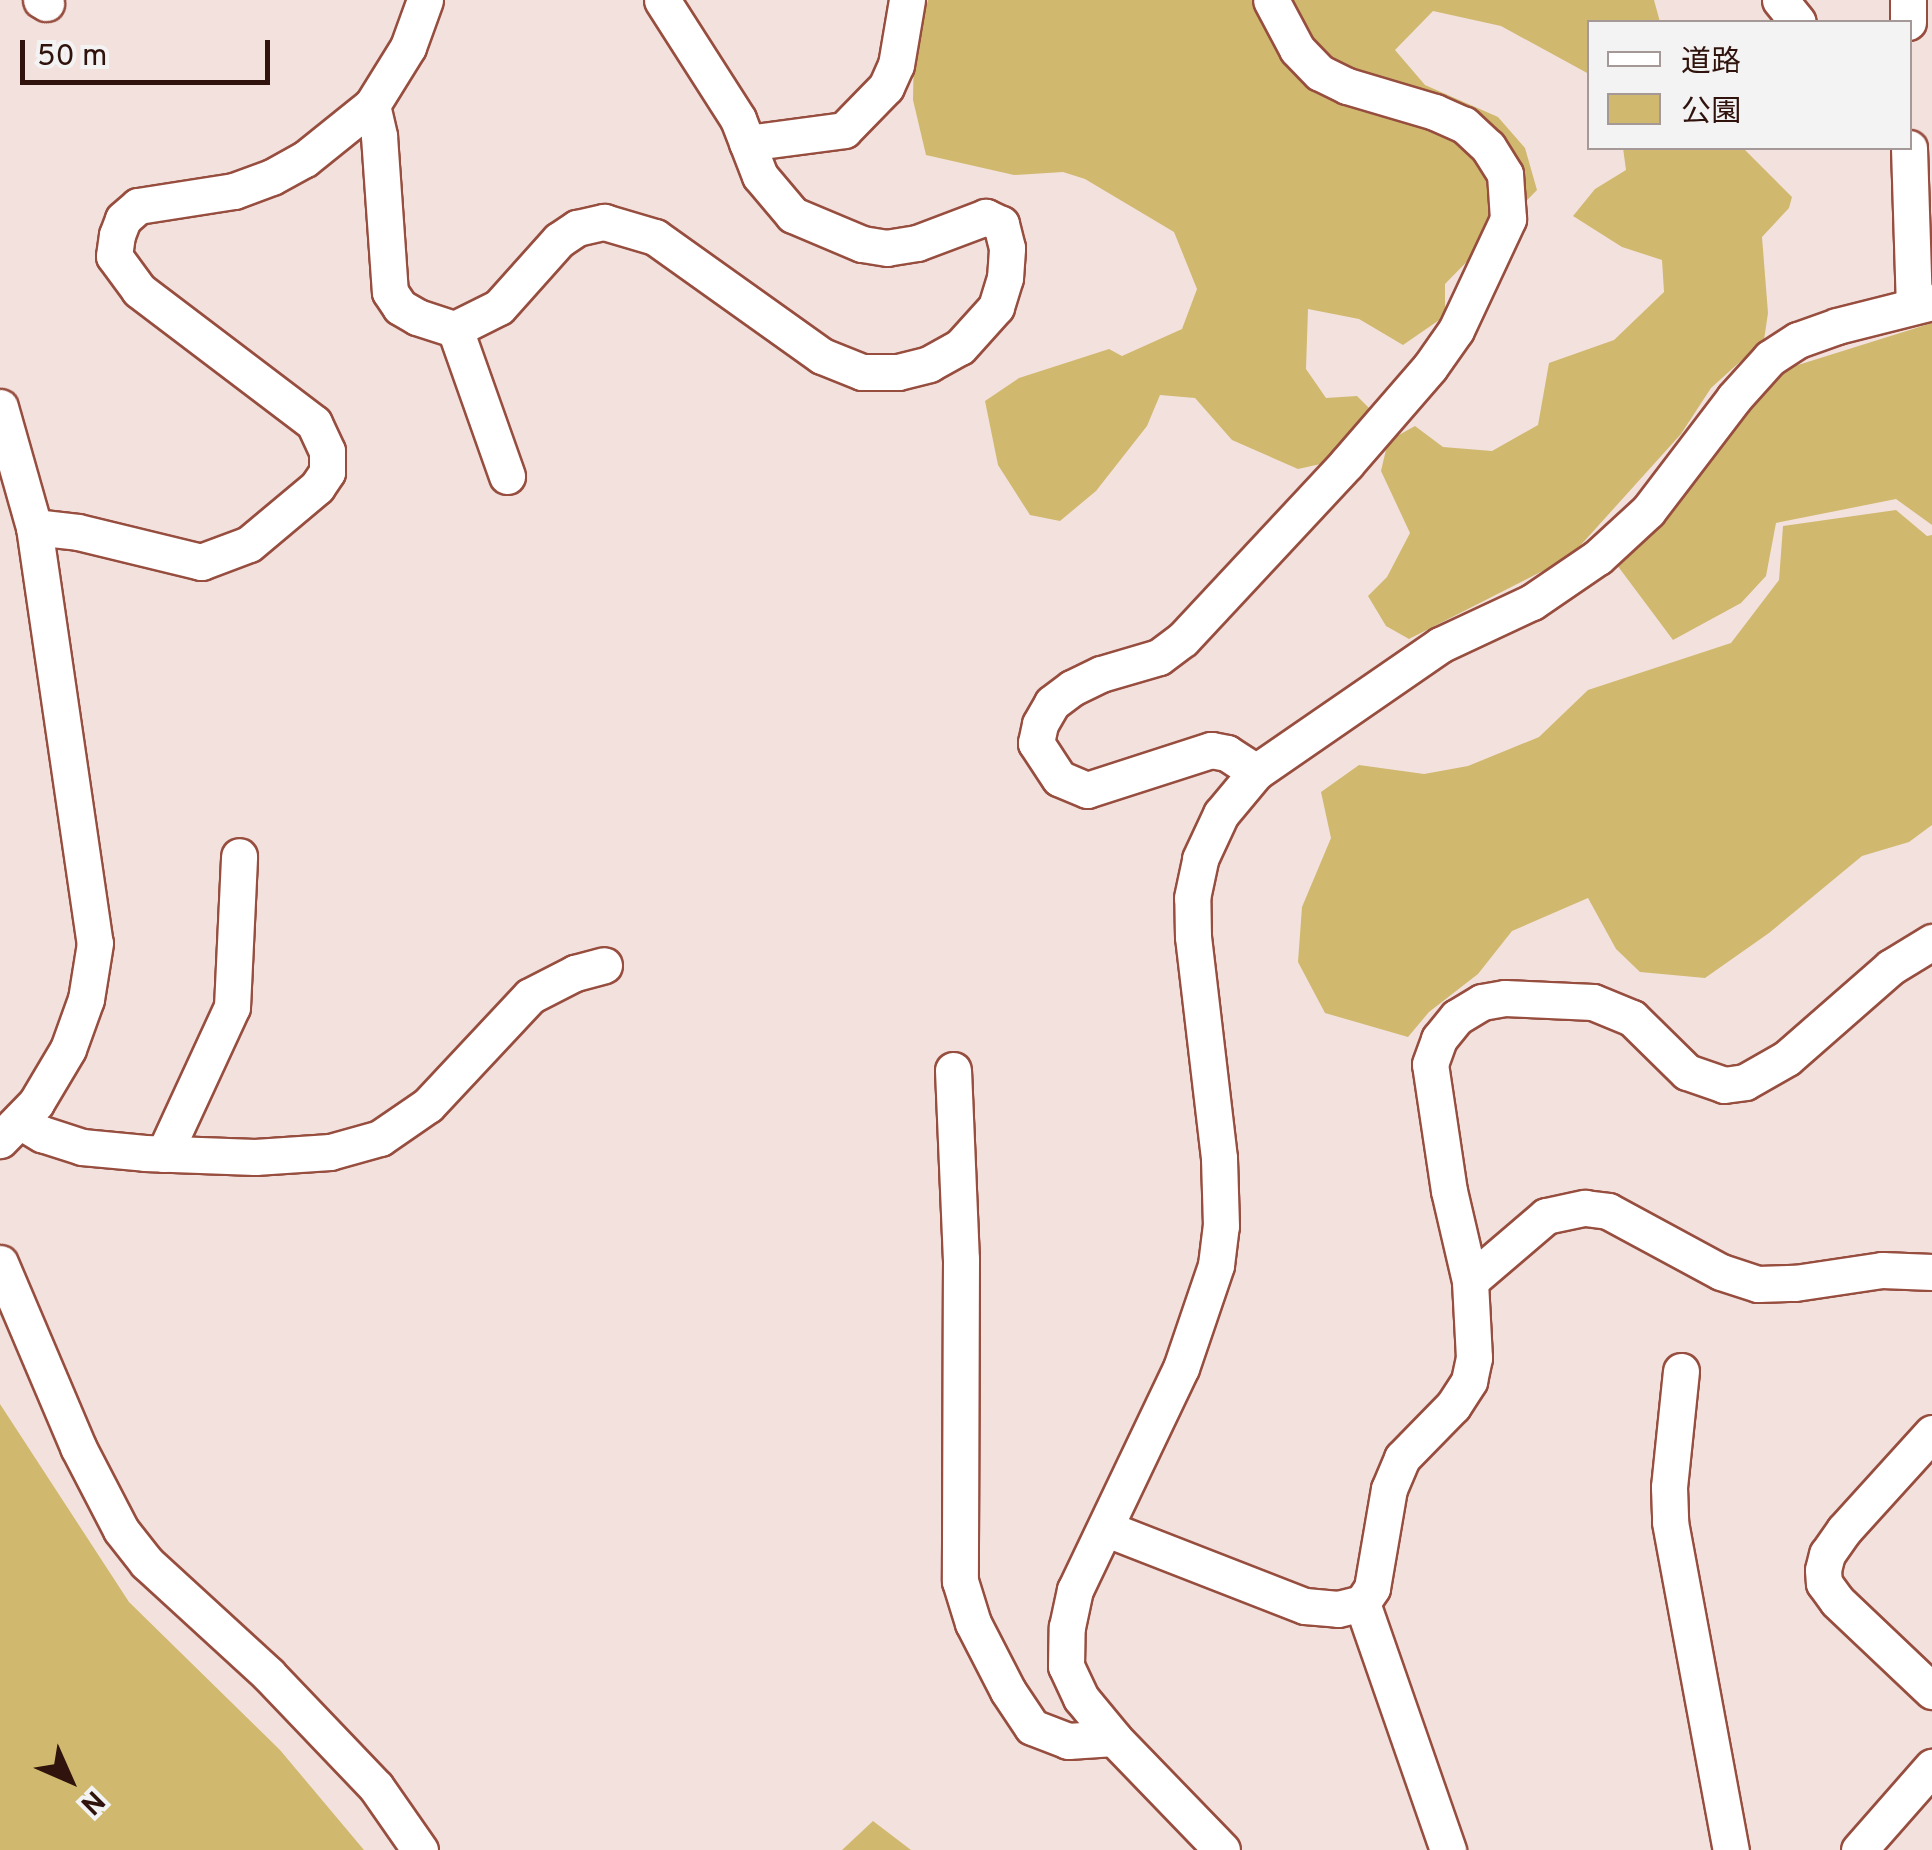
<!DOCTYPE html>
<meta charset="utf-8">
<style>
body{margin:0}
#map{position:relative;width:1932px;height:1850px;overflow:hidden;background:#f3e1de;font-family:Overpass,"Noto Sans JP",sans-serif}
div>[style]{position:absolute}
.green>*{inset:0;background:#d0b96e}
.roads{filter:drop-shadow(2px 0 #974e3f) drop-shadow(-2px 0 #974e3f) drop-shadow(0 2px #974e3f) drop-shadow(0 -2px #974e3f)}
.minor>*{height:35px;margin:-17.5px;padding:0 17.5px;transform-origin:17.5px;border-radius:17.5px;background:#fff}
span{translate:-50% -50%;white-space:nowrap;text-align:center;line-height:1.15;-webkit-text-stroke:8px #f3f3f3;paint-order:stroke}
.legend{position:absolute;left:1587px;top:20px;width:325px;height:130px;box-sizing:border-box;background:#f3f3f3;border:2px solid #a59997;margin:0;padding:12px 18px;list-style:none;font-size:30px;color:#31130d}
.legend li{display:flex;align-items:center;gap:20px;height:50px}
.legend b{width:50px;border:2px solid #a59997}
.north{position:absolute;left:20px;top:1730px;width:100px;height:100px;-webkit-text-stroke:8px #f3f3f3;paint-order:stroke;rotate:135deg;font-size:28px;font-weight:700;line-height:40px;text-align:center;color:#31130d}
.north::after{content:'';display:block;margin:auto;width:35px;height:45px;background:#31130d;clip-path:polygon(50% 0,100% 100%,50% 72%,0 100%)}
.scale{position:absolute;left:20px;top:40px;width:250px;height:45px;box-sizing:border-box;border:5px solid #31130d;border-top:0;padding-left:12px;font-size:30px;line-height:35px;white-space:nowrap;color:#31130d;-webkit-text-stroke:8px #f3f3f3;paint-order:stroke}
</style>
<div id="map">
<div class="green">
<div style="clip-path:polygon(928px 0,1654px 0,1660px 22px,1590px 22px,1589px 74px,1501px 26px,1433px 11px,1395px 50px,1425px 85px,1498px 117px,1525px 148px,1537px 190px,1445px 284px,1445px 316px,1403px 345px,1359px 319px,1308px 309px,1306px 369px,1326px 398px,1357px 396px,1374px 413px,1325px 463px,1298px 469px,1232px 440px,1195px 398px,1160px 395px,1147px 426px,1096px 491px,1060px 521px,1030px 515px,998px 465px,985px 401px,1019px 378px,1109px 349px,1122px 356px,1182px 329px,1197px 289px,1174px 232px,1085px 179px,1063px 172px,1014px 175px,926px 155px,913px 100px,914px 48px)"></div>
<div style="clip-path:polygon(1623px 148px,1743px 148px,1792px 197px,1789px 208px,1762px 237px,1768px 313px,1764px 340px,1711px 388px,1681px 434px,1570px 557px,1409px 639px,1386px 626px,1368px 596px,1387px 577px,1410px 533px,1381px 471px,1388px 441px,1415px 426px,1443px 447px,1492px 451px,1538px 425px,1549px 363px,1614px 340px,1664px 292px,1662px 260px,1622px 247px,1573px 216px,1595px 189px,1626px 170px)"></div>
<div style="clip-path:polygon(1932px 323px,1932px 525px,1896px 499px,1776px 523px,1766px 576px,1741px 603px,1673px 640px,1617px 565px,1692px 484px,1782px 370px)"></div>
<div style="clip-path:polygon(1896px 510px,1927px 536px,1932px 535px,1932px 825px,1909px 842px,1862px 856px,1769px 933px,1705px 978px,1640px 972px,1616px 949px,1588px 898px,1512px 931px,1478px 974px,1429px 1012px,1408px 1037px,1325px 1013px,1298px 962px,1302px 907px,1331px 838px,1321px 792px,1359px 765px,1424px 774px,1468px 766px,1539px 737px,1588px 690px,1731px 643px,1779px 580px,1783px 526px)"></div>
<div style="clip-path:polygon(0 1404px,129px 1602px,280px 1750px,364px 1850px,0 1850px)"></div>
<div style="clip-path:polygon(873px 1821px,911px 1850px,842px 1850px)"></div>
</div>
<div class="roads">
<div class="minor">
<div style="left:41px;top:0;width:6px;rotate:31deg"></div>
<div style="left:425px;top:0;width:50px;rotate:109.9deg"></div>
<div style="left:408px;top:47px;width:68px;rotate:121.8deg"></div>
<div style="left:372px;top:105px;width:32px;rotate:77deg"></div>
<div style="left:379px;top:136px;width:156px;rotate:86deg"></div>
<div style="left:390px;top:292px;width:18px;rotate:56deg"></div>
<div style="left:400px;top:307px;width:20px;rotate:30deg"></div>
<div style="left:417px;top:317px;width:40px;rotate:18deg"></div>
<div style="left:455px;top:329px;width:156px;rotate:70.5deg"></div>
<div style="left:1780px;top:0;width:28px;rotate:51deg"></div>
<div style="left:1908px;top:0;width:22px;rotate:90deg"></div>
<div style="left:747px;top:143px;width:98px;rotate:-7.6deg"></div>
<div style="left:844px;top:130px;width:60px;rotate:-45.7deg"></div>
<div style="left:886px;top:87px;width:24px;rotate:-66deg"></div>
<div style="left:896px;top:65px;width:66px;rotate:-80.4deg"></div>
<div style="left:1909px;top:148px;width:156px;rotate:88.2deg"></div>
<div style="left:455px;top:329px;width:49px;rotate:-26.6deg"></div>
<div style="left:499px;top:307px;width:90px;rotate:-48.2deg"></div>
<div style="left:559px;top:240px;width:22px;rotate:-34deg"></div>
<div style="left:577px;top:228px;width:28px;rotate:-13deg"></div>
<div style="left:604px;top:222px;width:53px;rotate:16.4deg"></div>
<div style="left:655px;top:237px;width:205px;rotate:35.5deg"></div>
<div style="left:822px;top:356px;width:43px;rotate:21.8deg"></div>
<div style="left:862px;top:372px;width:36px"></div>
<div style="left:898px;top:372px;width:32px;rotate:-14deg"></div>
<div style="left:929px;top:364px;width:35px;rotate:-29deg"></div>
<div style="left:960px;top:347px;width:54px;rotate:-48deg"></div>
<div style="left:996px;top:307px;width:30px;rotate:-73deg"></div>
<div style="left:1005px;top:278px;width:30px;rotate:-86deg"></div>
<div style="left:1007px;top:248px;width:25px;rotate:-104deg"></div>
<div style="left:1001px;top:224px;width:17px;rotate:-155deg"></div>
<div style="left:986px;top:217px;width:74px;rotate:159.4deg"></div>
<div style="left:917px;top:243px;width:30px;rotate:171deg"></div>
<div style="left:887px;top:248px;width:25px;rotate:-171deg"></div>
<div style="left:862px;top:244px;width:75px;rotate:-157.2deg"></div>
<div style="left:793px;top:215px;width:51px;rotate:-130.2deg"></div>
<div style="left:760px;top:176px;width:61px;rotate:-111.1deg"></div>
<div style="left:738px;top:119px;width:141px;rotate:-122.6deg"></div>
<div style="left:0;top:407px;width:125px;rotate:74.2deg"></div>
<div style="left:34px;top:527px;width:420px;rotate:81.7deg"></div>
<div style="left:95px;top:943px;width:57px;rotate:99.1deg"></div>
<div style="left:86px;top:999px;width:53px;rotate:109.8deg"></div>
<div style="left:68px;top:1049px;width:63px;rotate:120.7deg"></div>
<div style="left:36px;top:1103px;width:52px;rotate:134.2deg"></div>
<div style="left:34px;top:527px;width:44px;rotate:6.5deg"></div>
<div style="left:78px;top:532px;width:127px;rotate:13.7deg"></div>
<div style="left:201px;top:562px;width:51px;rotate:-20.6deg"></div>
<div style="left:249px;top:544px;width:89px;rotate:-40deg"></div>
<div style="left:317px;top:487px;width:18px;rotate:-56deg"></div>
<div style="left:327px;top:472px;width:21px;rotate:-90deg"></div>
<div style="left:327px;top:451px;width:31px;rotate:-115deg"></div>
<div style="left:314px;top:423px;width:220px;rotate:-142.8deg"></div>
<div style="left:139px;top:290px;width:42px;rotate:-126.3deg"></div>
<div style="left:114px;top:256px;width:21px;rotate:-82deg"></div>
<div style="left:117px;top:235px;width:17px;rotate:-69deg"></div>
<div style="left:123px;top:219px;width:20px;rotate:-41deg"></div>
<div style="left:138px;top:206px;width:97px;rotate:-8.9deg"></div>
<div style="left:234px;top:191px;width:40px;rotate:-20.2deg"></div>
<div style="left:272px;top:177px;width:38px;rotate:-29deg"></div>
<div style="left:305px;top:159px;width:86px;rotate:-38.9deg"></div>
<div style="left:1256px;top:772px;width:35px;rotate:-147deg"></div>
<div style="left:1227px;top:753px;width:16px;rotate:-169deg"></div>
<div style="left:1211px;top:750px;width:130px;rotate:162.1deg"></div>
<div style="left:1087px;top:790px;width:30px;rotate:-157deg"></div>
<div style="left:1059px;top:778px;width:42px;rotate:-123.3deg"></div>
<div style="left:1036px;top:743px;width:19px;rotate:-78deg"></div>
<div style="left:1040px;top:724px;width:24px;rotate:-60deg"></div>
<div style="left:1052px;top:703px;width:25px;rotate:-37deg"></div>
<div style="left:1072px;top:688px;width:32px;rotate:-26deg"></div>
<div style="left:1101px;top:674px;width:60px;rotate:-16.3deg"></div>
<div style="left:1159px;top:657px;width:30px;rotate:-37deg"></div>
<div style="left:1183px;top:639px;width:239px;rotate:-47deg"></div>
<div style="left:1346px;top:464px;width:128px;rotate:-49.1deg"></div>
<div style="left:1430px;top:367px;width:45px;rotate:-54.9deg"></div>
<div style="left:1456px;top:330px;width:123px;rotate:-64.9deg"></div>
<div style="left:1508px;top:219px;width:45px;rotate:-93.8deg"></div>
<div style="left:1505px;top:174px;width:32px;rotate:-122deg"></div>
<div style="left:1488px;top:147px;width:33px;rotate:-137deg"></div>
<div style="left:1464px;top:125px;width:32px;rotate:-156deg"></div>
<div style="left:1435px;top:112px;width:92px;rotate:-163.5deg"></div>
<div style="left:1347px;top:86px;width:30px;rotate:-154deg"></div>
<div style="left:1320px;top:73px;width:33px;rotate:-134deg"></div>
<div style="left:1297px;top:49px;width:55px;rotate:-118deg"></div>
<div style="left:953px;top:1070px;width:189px;rotate:87.6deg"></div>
<div style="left:961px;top:1259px;width:322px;rotate:90.2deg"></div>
<div style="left:960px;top:1581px;width:44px;rotate:72.8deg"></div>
<div style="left:973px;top:1623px;width:76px;rotate:62.8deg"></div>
<div style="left:1008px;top:1691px;width:43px;rotate:56.3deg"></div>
<div style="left:1032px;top:1727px;width:39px;rotate:21deg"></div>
<div style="left:1068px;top:1741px;width:46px;rotate:-3.7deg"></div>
<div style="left:20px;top:1121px;width:26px;rotate:31deg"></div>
<div style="left:42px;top:1134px;width:42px;rotate:18deg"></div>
<div style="left:82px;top:1147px;width:63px;rotate:5.4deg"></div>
<div style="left:145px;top:1153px;width:110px;rotate:2.1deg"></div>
<div style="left:255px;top:1157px;width:75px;rotate:-3.8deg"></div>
<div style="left:330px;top:1152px;width:52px;rotate:-15.6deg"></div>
<div style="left:380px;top:1138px;width:58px;rotate:-34.5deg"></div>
<div style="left:428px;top:1105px;width:149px;rotate:-46.9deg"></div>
<div style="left:530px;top:996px;width:51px;rotate:-27.1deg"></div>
<div style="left:575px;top:973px;width:30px;rotate:-15deg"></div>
<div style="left:164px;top:1154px;width:162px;rotate:-65.2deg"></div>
<div style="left:232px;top:1007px;width:151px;rotate:-87.3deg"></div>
<div style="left:0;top:1263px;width:200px;rotate:67deg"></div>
<div style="left:78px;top:1447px;width:93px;rotate:62.6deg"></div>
<div style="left:121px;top:1530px;width:42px;rotate:51.8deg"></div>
<div style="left:147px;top:1563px;width:164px;rotate:42.5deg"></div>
<div style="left:268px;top:1674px;width:156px;rotate:46.3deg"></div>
<div style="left:376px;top:1787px;width:77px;rotate:55.1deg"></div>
<div style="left:1470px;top:1281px;width:100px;rotate:-40.5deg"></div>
<div style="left:1546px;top:1216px;width:40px;rotate:-12deg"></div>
<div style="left:1585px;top:1208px;width:23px;rotate:7deg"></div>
<div style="left:1608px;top:1211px;width:128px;rotate:28.4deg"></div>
<div style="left:1721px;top:1272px;width:39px;rotate:18deg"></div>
<div style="left:1758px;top:1284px;width:37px;rotate:-2deg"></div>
<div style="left:1795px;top:1283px;width:88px;rotate:-8.5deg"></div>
<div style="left:1882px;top:1270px;width:50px;rotate:2.3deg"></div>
<div style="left:1681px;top:1371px;width:117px;rotate:95.9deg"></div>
<div style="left:1669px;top:1487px;width:35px;rotate:88deg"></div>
<div style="left:1670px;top:1522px;width:334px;rotate:79.5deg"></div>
<div style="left:1932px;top:1433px;width:131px;rotate:132.2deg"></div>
<div style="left:1844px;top:1530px;width:29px;rotate:125deg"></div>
<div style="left:1827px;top:1554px;width:16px;rotate:104deg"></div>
<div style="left:1823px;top:1570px;width:13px;rotate:86deg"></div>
<div style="left:1824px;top:1583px;width:22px;rotate:54deg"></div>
<div style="left:1837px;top:1601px;width:131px;rotate:43.5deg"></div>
<div style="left:1107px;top:1529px;width:212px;rotate:21.3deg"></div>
<div style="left:1305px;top:1606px;width:33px;rotate:5deg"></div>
<div style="left:1338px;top:1609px;width:25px;rotate:-14deg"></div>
<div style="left:1362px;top:1603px;width:18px;rotate:-56deg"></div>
<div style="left:1372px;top:1588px;width:100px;rotate:-80.3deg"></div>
<div style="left:1389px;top:1489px;width:34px;rotate:-67deg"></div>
<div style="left:1402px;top:1458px;width:73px;rotate:-45.6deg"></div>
<div style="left:1453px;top:1406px;width:30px;rotate:-57deg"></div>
<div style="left:1469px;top:1381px;width:24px;rotate:-78deg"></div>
<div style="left:1474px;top:1358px;width:77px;rotate:-93deg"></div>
<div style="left:1470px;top:1281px;width:92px;rotate:-103.1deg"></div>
<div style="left:1449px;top:1191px;width:128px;rotate:-98.5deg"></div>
<div style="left:1430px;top:1064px;width:27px;rotate:-70deg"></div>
<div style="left:1439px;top:1039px;width:28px;rotate:-51deg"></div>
<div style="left:1457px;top:1017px;width:29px;rotate:-31deg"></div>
<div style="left:1482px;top:1002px;width:23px;rotate:-10deg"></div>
<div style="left:1505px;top:998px;width:88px;rotate:2.6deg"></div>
<div style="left:1593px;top:1002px;width:42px;rotate:22.3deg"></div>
<div style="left:1632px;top:1018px;width:77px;rotate:44.5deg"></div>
<div style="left:1687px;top:1072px;width:39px;rotate:19deg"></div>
<div style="left:1724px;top:1085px;width:21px;rotate:-8deg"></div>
<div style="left:1745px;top:1082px;width:48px;rotate:-29.7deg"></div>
<div style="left:1787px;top:1058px;width:138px;rotate:-41.2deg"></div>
<div style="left:1891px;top:967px;width:48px;rotate:-31.4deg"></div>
<div style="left:1362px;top:1603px;width:262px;rotate:70.8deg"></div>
<div style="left:1222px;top:1850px;width:156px;rotate:-134deg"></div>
<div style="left:1114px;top:1738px;width:52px;rotate:-129.5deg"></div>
<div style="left:1081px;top:1698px;width:35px;rotate:-115deg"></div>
<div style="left:1066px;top:1666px;width:39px;rotate:-89deg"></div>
<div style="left:1067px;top:1627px;width:38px;rotate:-78deg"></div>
<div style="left:1075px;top:1590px;width:246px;rotate:-64.5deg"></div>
<div style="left:1181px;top:1368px;width:109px;rotate:-71.2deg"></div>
<div style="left:1216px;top:1265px;width:39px;rotate:-83deg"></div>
<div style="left:1221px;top:1226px;width:68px;rotate:-91.7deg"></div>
<div style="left:1219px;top:1158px;width:223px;rotate:-96.7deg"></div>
<div style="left:1193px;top:937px;width:39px;rotate:-91deg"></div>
<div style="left:1192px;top:898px;width:40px;rotate:-78deg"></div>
<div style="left:1200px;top:859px;width:50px;rotate:-65deg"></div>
<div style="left:1221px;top:814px;width:55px;rotate:-50.2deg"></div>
<div style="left:1256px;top:772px;width:224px;rotate:-34.6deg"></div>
<div style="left:1440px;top:645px;width:102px;rotate:-25.1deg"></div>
<div style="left:1532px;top:602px;width:80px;rotate:-34.3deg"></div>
<div style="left:1598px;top:557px;width:68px;rotate:-42.6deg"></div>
<div style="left:1648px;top:511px;width:142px;rotate:-52.7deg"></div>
<div style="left:1734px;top:398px;width:54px;rotate:-48deg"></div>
<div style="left:1770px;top:358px;width:33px;rotate:-33deg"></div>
<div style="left:1798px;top:340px;width:41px;rotate:-19.7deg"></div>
<div style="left:1837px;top:326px;width:98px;rotate:-14.2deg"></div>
<div style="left:1859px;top:1850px;width:111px;rotate:-48.7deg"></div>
</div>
</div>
<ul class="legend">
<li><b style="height:12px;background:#fff"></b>道路</li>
<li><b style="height:28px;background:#d0b96e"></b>公園</li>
</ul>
<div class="north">N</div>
<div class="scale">50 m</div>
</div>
